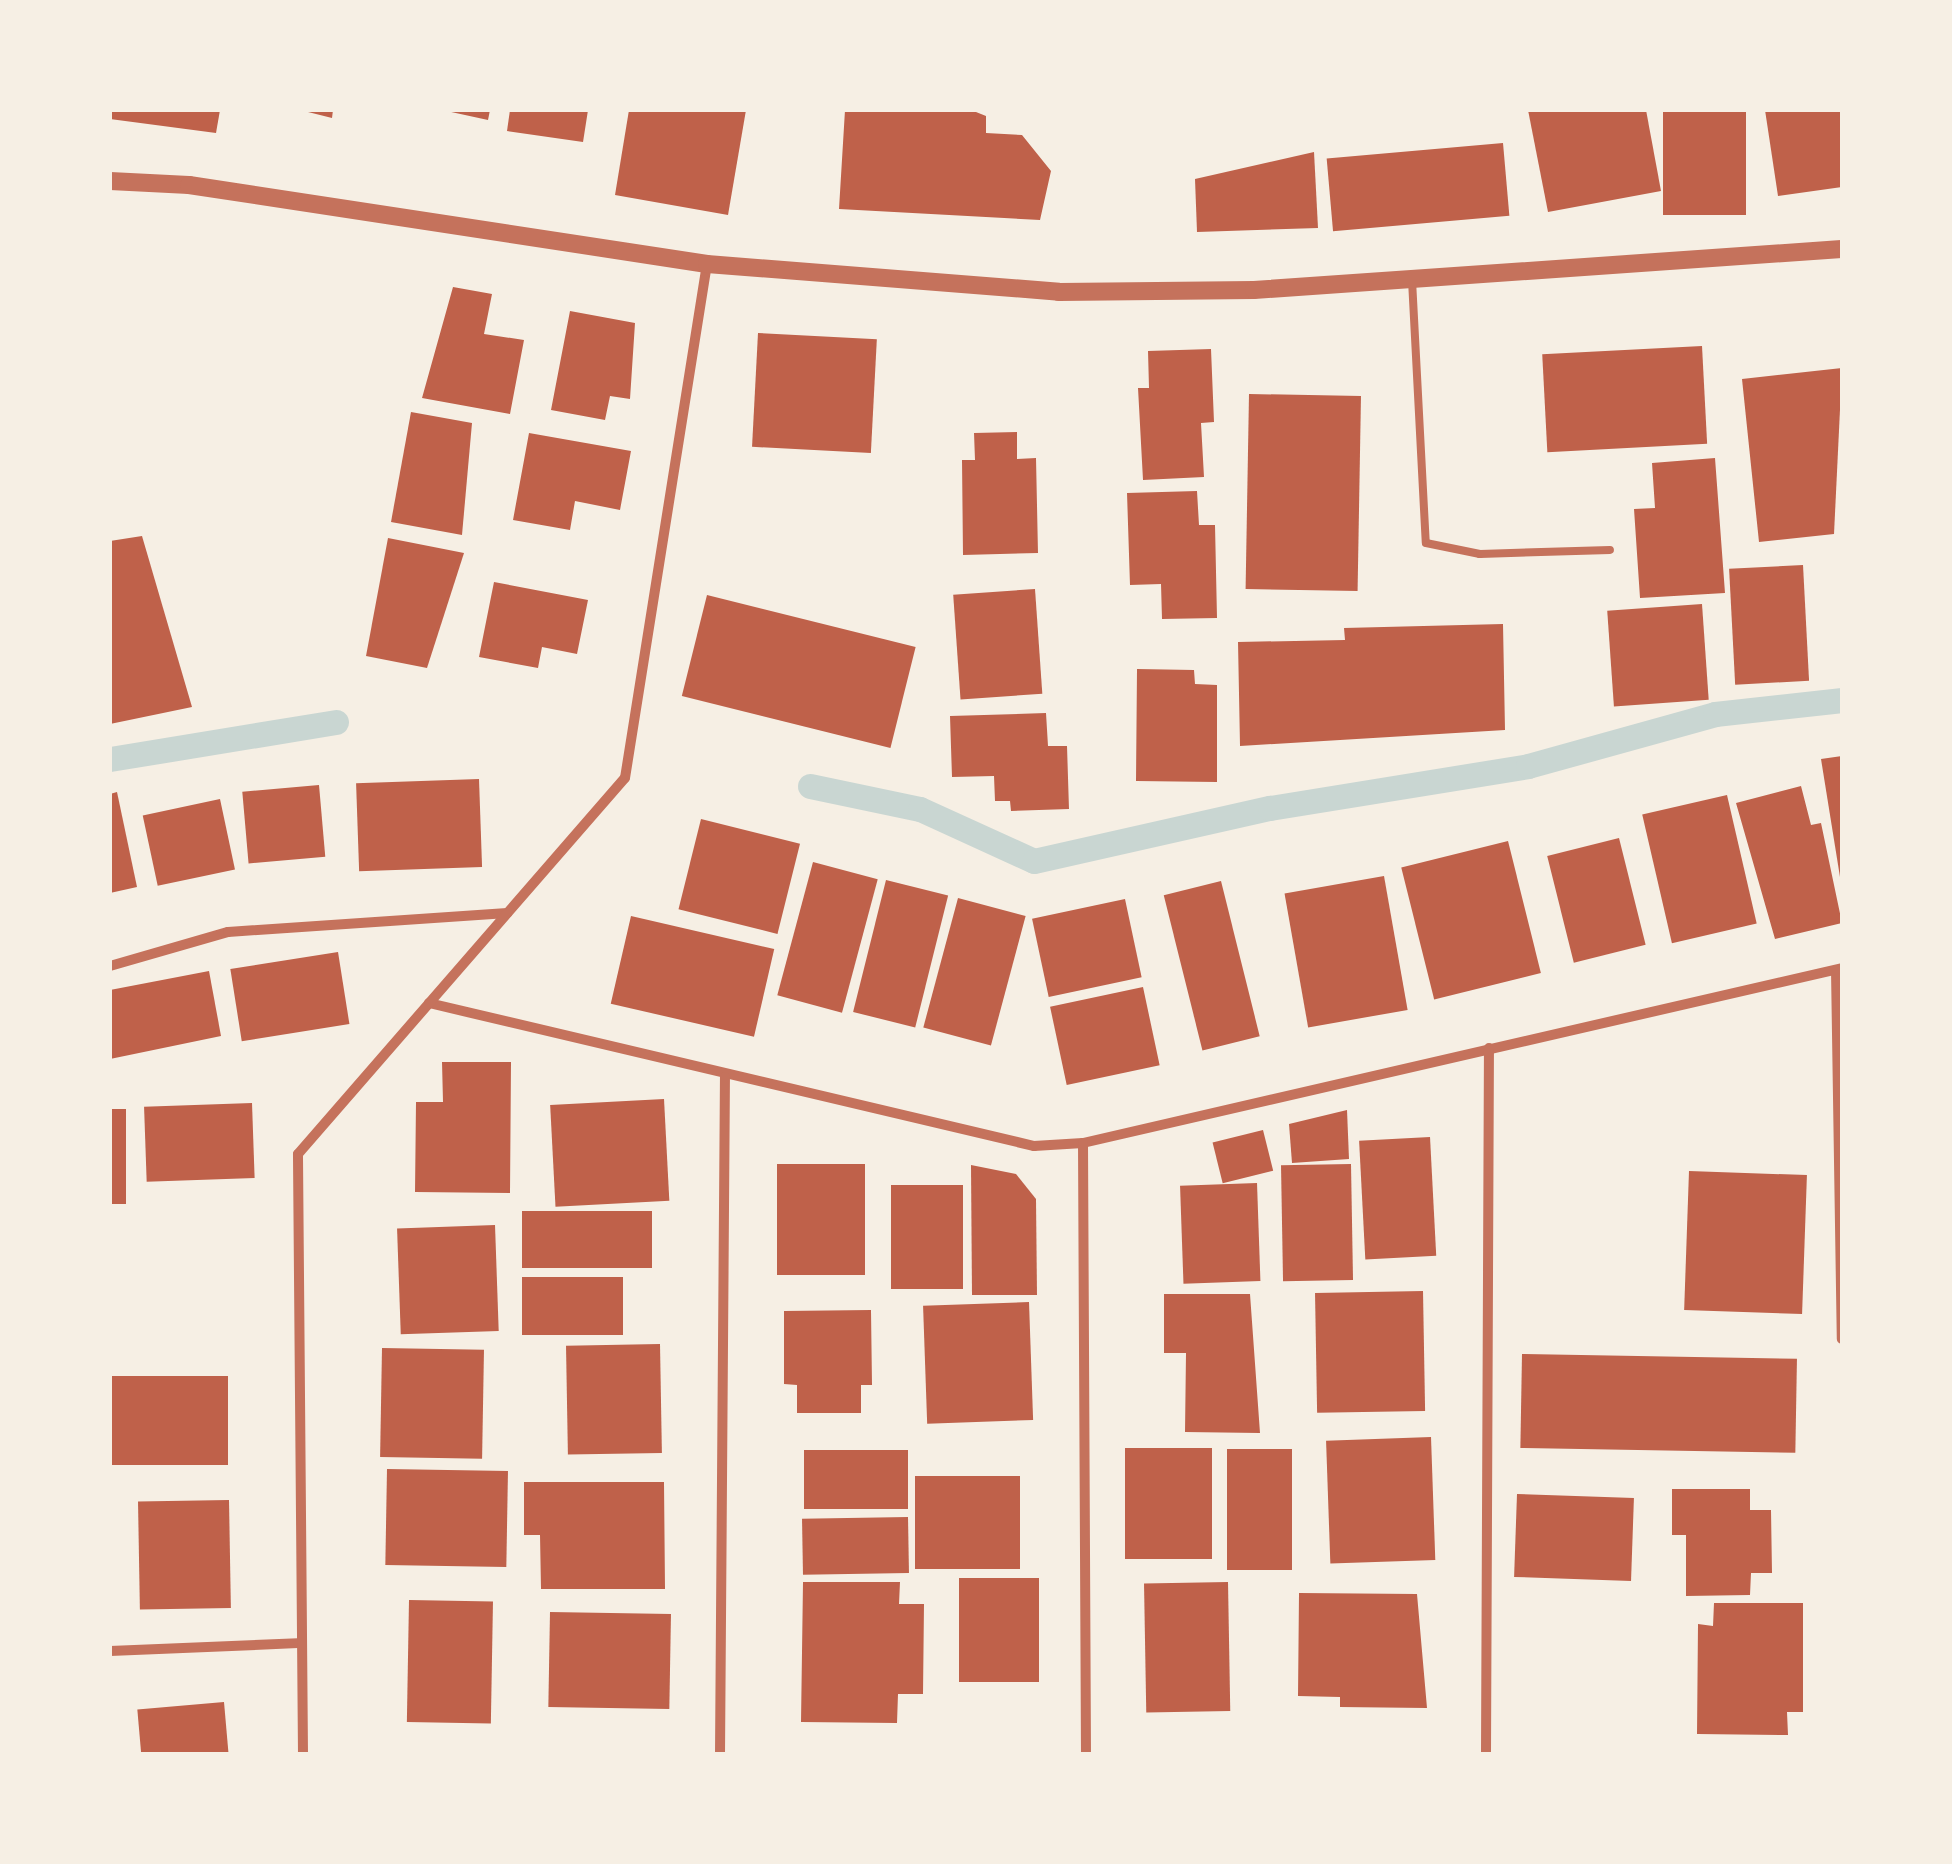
<!DOCTYPE html>
<style>
body{margin:0}
#map{position:relative;width:1952px;height:1864px;overflow:hidden;background:#f6efe4;font-family:Arial,sans-serif}
div>[style]{position:absolute}
.stream>*{height:25px;margin:-12.5px;padding:0 12.5px;transform-origin:12.5px;border-radius:12.5px;background:#c9d6d2}
.building>*{inset:0;background:#bf614a;transform-origin:0 0}
.service>*{height:8px;margin:-4px;padding:0 4px;transform-origin:4px;border-radius:4px;background:#c5725c}
.minor>*{height:10px;margin:-5px;padding:0 5px;transform-origin:5px;border-radius:5px;background:#c5725c}
.tertiary>*{height:18px;margin:-9px;padding:0 9px;transform-origin:9px;border-radius:9px;background:#c5725c}
span{translate:-50% -50%;white-space:nowrap;text-align:center;line-height:1.15;-webkit-text-stroke:9px #f6efe4;paint-order:stroke}
.frame{position:absolute;inset:0;border:112px solid #f6efe4;pointer-events:none}
</style>
<div id="map">
<div class="stream">
<div style="left:110px;top:759px;width:229px;rotate:-9.3deg"></div>
<div style="left:810px;top:786px;width:112px;rotate:11.8deg"></div>
<div style="left:920px;top:809px;width:125px;rotate:24.5deg"></div>
<div style="left:1034px;top:861px;width:242px;rotate:-12.7deg"></div>
<div style="left:1270px;top:808px;width:261px;rotate:-9.2deg"></div>
<div style="left:1528px;top:766px;width:194px;rotate:-15.5deg"></div>
<div style="left:1715px;top:714px;width:128px;rotate:-6.3deg"></div>
</div>
<div class="building">
<div style="clip-path:polygon(110px 110px,220px 110px,216px 133px,110px 119px)"></div>
<div style="clip-path:polygon(300px 110px,333px 110px,332px 118px)"></div>
<div style="clip-path:polygon(442px 110px,490px 110px,488px 120px)"></div>
<div style="clip-path:polygon(510px 110px,588px 110px,583px 142px,507px 131px)"></div>
<div style="clip-path:polygon(629px 110px,746px 110px,728px 215px,615px 195px)"></div>
<div style="clip-path:polygon(845px 110px,971px 110px,986px 116px,986px 133px,1022px 135px,1051px 171px,1040px 220px,839px 209px)"></div>
<div style="clip-path:polygon(1528px 110px,1646px 110px,1661px 191px,1548px 212px)"></div>
<div style="left:1663px;top:110px;width:83px;height:105px"></div>
<div style="clip-path:polygon(1765px 110px,1842px 110px,1842px 187px,1778px 196px)"></div>
<div style="left:1503px;top:143px;width:73px;height:177px;rotate:85deg"></div>
<div style="clip-path:polygon(1314px 152px,1318px 228px,1197px 232px,1195px 179px)"></div>
<div style="clip-path:polygon(453px 287px,492px 294px,484px 334px,524px 340px,510px 414px,422px 398px)"></div>
<div style="clip-path:polygon(570px 311px,635px 323px,630px 399px,610px 396px,605px 420px,551px 410px)"></div>
<div style="left:758px;top:333px;width:119px;height:114px;rotate:3deg"></div>
<div style="left:1702px;top:346px;width:98px;height:160px;rotate:87deg"></div>
<div style="clip-path:polygon(1211px 349px,1214px 422px,1201px 423px,1204px 477px,1143px 480px,1138px 388px,1149px 388px,1148px 351px)"></div>
<div style="clip-path:polygon(1842px 368px,1834px 534px,1759px 542px,1742px 379px)"></div>
<div style="left:1249px;top:394px;width:112px;height:195px;rotate:1deg"></div>
<div style="clip-path:polygon(411px 412px,472px 423px,462px 535px,391px 522px)"></div>
<div style="clip-path:polygon(1017px 432px,1017px 459px,1036px 458px,1038px 553px,963px 555px,962px 460px,975px 460px,974px 433px)"></div>
<div style="clip-path:polygon(529px 433px,631px 451px,620px 510px,575px 501px,570px 530px,513px 520px)"></div>
<div style="clip-path:polygon(1715px 458px,1725px 593px,1640px 598px,1634px 509px,1655px 508px,1652px 463px)"></div>
<div style="clip-path:polygon(1197px 491px,1199px 525px,1215px 525px,1217px 618px,1162px 619px,1161px 584px,1130px 585px,1127px 493px)"></div>
<div style="clip-path:polygon(142px 536px,192px 707px,110px 724px,110px 541px)"></div>
<div style="clip-path:polygon(388px 538px,464px 553px,427px 668px,366px 656px)"></div>
<div style="left:1803px;top:565px;width:116px;height:74px;rotate:87deg"></div>
<div style="clip-path:polygon(494px 582px,588px 600px,577px 654px,542px 647px,538px 668px,479px 657px)"></div>
<div style="left:1035px;top:589px;width:105px;height:82px;rotate:86deg"></div>
<div style="left:707px;top:595px;width:215px;height:104px;rotate:14deg"></div>
<div style="left:1702px;top:604px;width:96px;height:95px;rotate:86deg"></div>
<div style="clip-path:polygon(1503px 624px,1505px 730px,1240px 746px,1238px 642px,1345px 640px,1344px 628px)"></div>
<div style="clip-path:polygon(1137px 669px,1194px 670px,1195px 684px,1217px 685px,1217px 782px,1136px 781px)"></div>
<div style="clip-path:polygon(1046px 713px,1048px 746px,1067px 746px,1069px 809px,1011px 811px,1010px 801px,995px 801px,994px 776px,952px 777px,950px 716px)"></div>
<div style="clip-path:polygon(1842px 756px,1842px 877px,1840px 877px,1821px 759px)"></div>
<div style="left:479px;top:779px;width:88px;height:123px;rotate:88deg"></div>
<div style="left:319px;top:785px;width:72px;height:77px;rotate:85deg"></div>
<div style="clip-path:polygon(1801px 786px,1811px 825px,1821px 823px,1842px 923px,1775px 939px,1736px 803px)"></div>
<div style="clip-path:polygon(117px 792px,137px 887px,110px 893px,110px 794px)"></div>
<div style="left:1727px;top:795px;width:132px;height:87px;rotate:77deg"></div>
<div style="left:220px;top:799px;width:72px;height:79px;rotate:78deg"></div>
<div style="left:701px;top:819px;width:102px;height:93px;rotate:14deg"></div>
<div style="left:1619px;top:838px;width:110px;height:74px;rotate:76deg"></div>
<div style="left:1508px;top:841px;width:136px;height:110px;rotate:76deg"></div>
<div style="left:813px;top:862px;width:67px;height:138px;rotate:15deg"></div>
<div style="left:1384px;top:876px;width:136px;height:101px;rotate:80deg"></div>
<div style="left:886px;top:880px;width:64px;height:136px;rotate:14deg"></div>
<div style="left:1221px;top:881px;width:160px;height:59px;rotate:76deg"></div>
<div style="left:958px;top:898px;width:70px;height:134px;rotate:15deg"></div>
<div style="left:1125px;top:899px;width:80px;height:95px;rotate:78deg"></div>
<div style="left:631px;top:916px;width:147px;height:90px;rotate:13deg"></div>
<div style="left:338px;top:952px;width:73px;height:109px;rotate:81deg"></div>
<div style="clip-path:polygon(209px 971px,221px 1036px,110px 1059px,110px 990px)"></div>
<div style="left:1143px;top:987px;width:80px;height:95px;rotate:78deg"></div>
<div style="clip-path:polygon(442px 1062px,511px 1062px,510px 1193px,415px 1192px,416px 1102px,443px 1102px)"></div>
<div style="left:664px;top:1099px;width:102px;height:114px;rotate:87deg"></div>
<div style="left:252px;top:1103px;width:75px;height:108px;rotate:88deg"></div>
<div style="left:110px;top:1109px;width:16px;height:95px"></div>
<div style="clip-path:polygon(1347px 1110px,1349px 1159px,1292px 1163px,1289px 1124px)"></div>
<div style="left:1263px;top:1130px;width:42px;height:52px;rotate:76deg"></div>
<div style="left:1430px;top:1137px;width:119px;height:71px;rotate:87deg"></div>
<div style="left:777px;top:1164px;width:88px;height:111px"></div>
<div style="left:1351px;top:1164px;width:116px;height:70px;rotate:89deg"></div>
<div style="clip-path:polygon(971px 1165px,1016px 1174px,1036px 1199px,1037px 1295px,972px 1295px)"></div>
<div style="left:1689px;top:1171px;width:118px;height:139px;rotate:2deg"></div>
<div style="left:1257px;top:1183px;width:98px;height:77px;rotate:88deg"></div>
<div style="left:891px;top:1185px;width:72px;height:104px"></div>
<div style="left:652px;top:1211px;width:57px;height:130px;rotate:90deg"></div>
<div style="left:495px;top:1225px;width:106px;height:98px;rotate:88deg"></div>
<div style="left:522px;top:1277px;width:101px;height:58px"></div>
<div style="left:1423px;top:1291px;width:120px;height:108px;rotate:89deg"></div>
<div style="clip-path:polygon(1164px 1294px,1250px 1294px,1260px 1433px,1185px 1432px,1186px 1353px,1164px 1353px)"></div>
<div style="left:1029px;top:1302px;width:118px;height:106px;rotate:88deg"></div>
<div style="clip-path:polygon(871px 1310px,872px 1385px,861px 1385px,861px 1413px,797px 1413px,797px 1385px,784px 1384px,784px 1311px)"></div>
<div style="left:660px;top:1344px;width:109px;height:94px;rotate:89deg"></div>
<div style="left:382px;top:1348px;width:102px;height:109px;rotate:1deg"></div>
<div style="left:1522px;top:1354px;width:275px;height:94px;rotate:1deg"></div>
<div style="left:110px;top:1376px;width:118px;height:89px"></div>
<div style="left:1431px;top:1437px;width:123px;height:105px;rotate:88deg"></div>
<div style="left:1212px;top:1448px;width:111px;height:87px;rotate:90deg"></div>
<div style="left:1227px;top:1449px;width:65px;height:121px"></div>
<div style="left:908px;top:1450px;width:59px;height:104px;rotate:90deg"></div>
<div style="left:387px;top:1469px;width:121px;height:96px;rotate:1deg"></div>
<div style="left:1020px;top:1476px;width:93px;height:105px;rotate:90deg"></div>
<div style="clip-path:polygon(524px 1482px,664px 1482px,665px 1589px,541px 1589px,540px 1535px,524px 1535px)"></div>
<div style="clip-path:polygon(1672px 1489px,1750px 1489px,1750px 1510px,1771px 1510px,1772px 1573px,1751px 1573px,1750px 1595px,1686px 1596px,1686px 1535px,1672px 1535px)"></div>
<div style="left:1517px;top:1494px;width:117px;height:83px;rotate:2deg"></div>
<div style="left:229px;top:1500px;width:108px;height:91px;rotate:89deg"></div>
<div style="left:908px;top:1517px;width:56px;height:106px;rotate:89deg"></div>
<div style="left:959px;top:1578px;width:80px;height:104px"></div>
<div style="clip-path:polygon(803px 1582px,900px 1582px,899px 1604px,924px 1604px,923px 1694px,898px 1694px,897px 1723px,801px 1722px)"></div>
<div style="left:1228px;top:1582px;width:129px;height:84px;rotate:89deg"></div>
<div style="clip-path:polygon(1299px 1593px,1417px 1594px,1427px 1708px,1340px 1707px,1340px 1697px,1298px 1696px)"></div>
<div style="left:409px;top:1600px;width:84px;height:122px;rotate:1deg"></div>
<div style="clip-path:polygon(1714px 1603px,1803px 1603px,1803px 1712px,1787px 1712px,1788px 1735px,1697px 1734px,1698px 1624px,1713px 1626px)"></div>
<div style="left:550px;top:1612px;width:121px;height:95px;rotate:1deg"></div>
<div style="left:224px;top:1702px;width:52px;height:87px;rotate:85deg"></div>
</div>
<div class="service">
<div style="left:1412px;top:280px;width:263px;rotate:87deg"></div>
<div style="left:1426px;top:543px;width:55px;rotate:11.5deg"></div>
<div style="left:1480px;top:554px;width:130px;rotate:-1.8deg"></div>
</div>
<div class="minor">
<div style="left:110px;top:966px;width:123px;rotate:-16.1deg"></div>
<div style="left:228px;top:932px;width:280px;rotate:-3.9deg"></div>
<div style="left:1836px;top:970px;width:369px;rotate:89.1deg"></div>
<div style="left:429px;top:1003px;width:622px;rotate:13.3deg"></div>
<div style="left:1034px;top:1146px;width:49px;rotate:-3.5deg"></div>
<div style="left:1083px;top:1143px;width:779px;rotate:-12.98deg"></div>
<div style="left:1083px;top:1143px;width:611px;rotate:89.72deg"></div>
<div style="left:110px;top:1651px;width:188px;rotate:-2.4deg"></div>
<div style="left:303px;top:1754px;width:600px;rotate:-90.48deg"></div>
<div style="left:298px;top:1154px;width:498px;rotate:-49deg"></div>
<div style="left:625px;top:778px;width:520px;rotate:-80.94deg"></div>
<div style="left:720px;top:1754px;width:677px;rotate:-89.58deg"></div>
<div style="left:1486px;top:1754px;width:706px;rotate:-89.76deg"></div>
</div>
<div class="tertiary">
<div style="left:110px;top:181px;width:79px;rotate:2.9deg"></div>
<div style="left:189px;top:185px;width:524px;rotate:8.67deg"></div>
<div style="left:707px;top:264px;width:353px;rotate:4.5deg"></div>
<div style="left:1059px;top:292px;width:195px;rotate:-0.6deg"></div>
<div style="left:1254px;top:290px;width:589px;rotate:-3.99deg"></div>
</div>
<div class="frame"></div>
</div>
